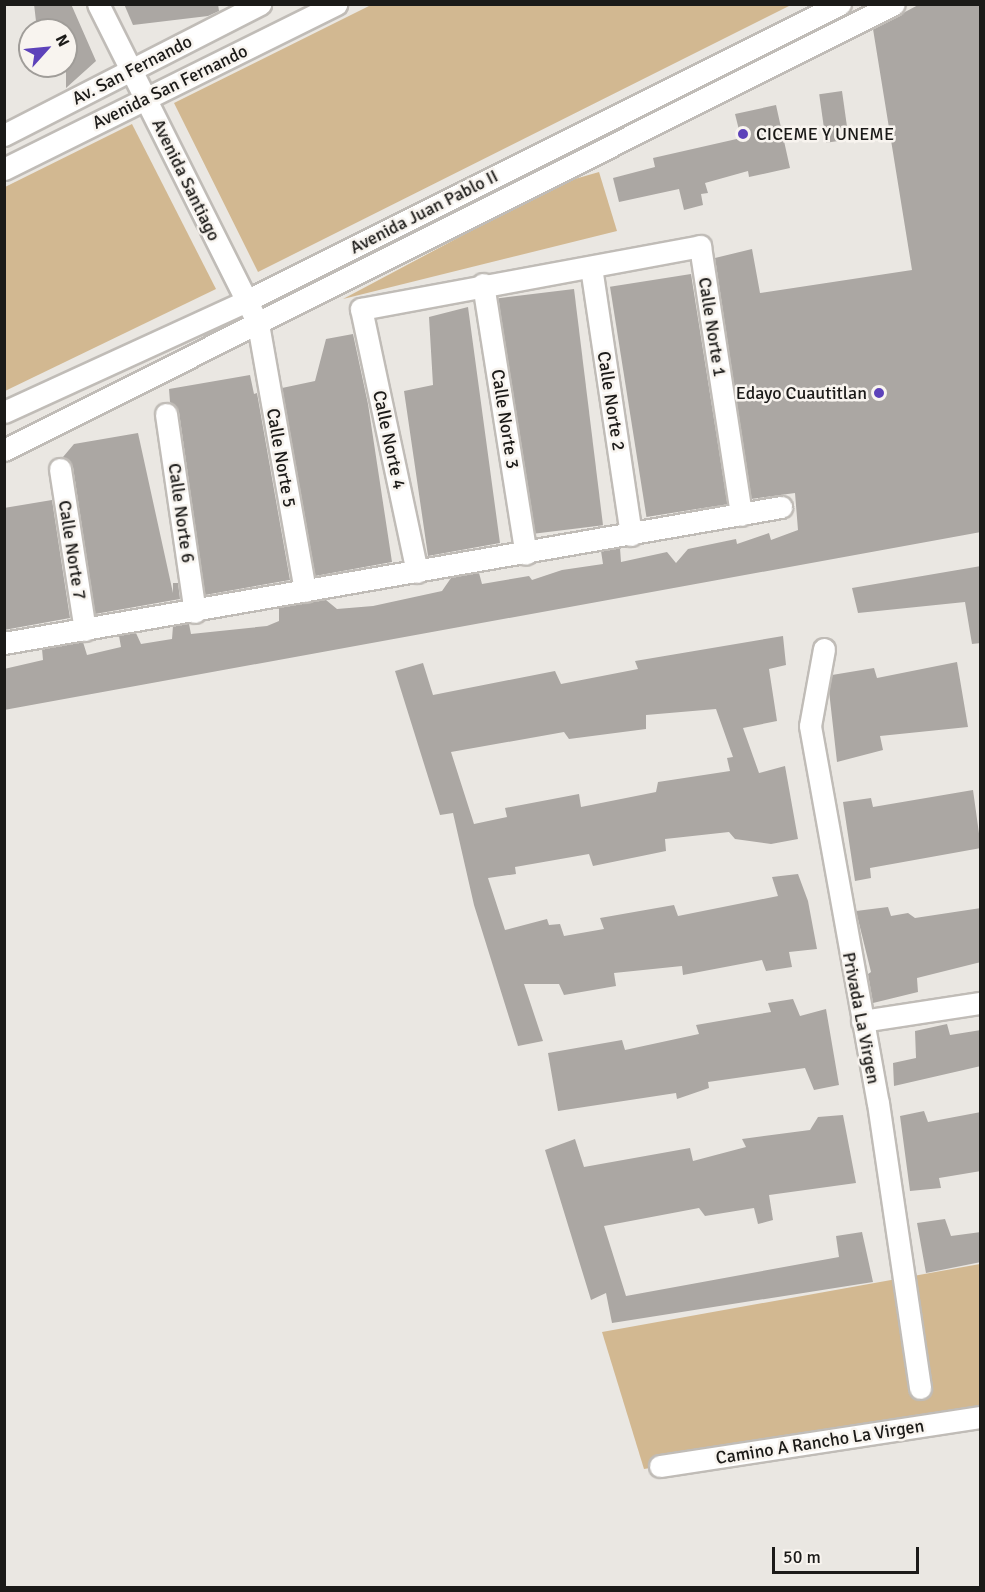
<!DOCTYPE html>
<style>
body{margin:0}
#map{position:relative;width:985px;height:1592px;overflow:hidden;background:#eae7e2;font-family:Signika,sans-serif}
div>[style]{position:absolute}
.green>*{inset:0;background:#d2b891}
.building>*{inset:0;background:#aba7a3;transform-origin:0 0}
.roads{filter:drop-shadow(2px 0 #c0bcb7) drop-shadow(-2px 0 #c0bcb7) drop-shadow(0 2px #c0bcb7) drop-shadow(0 -2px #c0bcb7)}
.minor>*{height:21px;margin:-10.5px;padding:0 10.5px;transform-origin:10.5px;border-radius:10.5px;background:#fff}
.dots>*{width:16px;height:16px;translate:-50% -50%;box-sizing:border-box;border:3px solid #f8f4ef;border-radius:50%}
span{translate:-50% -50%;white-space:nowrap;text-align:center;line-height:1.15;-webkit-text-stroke:5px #f8f4ef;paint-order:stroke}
.street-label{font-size:18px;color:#1b1a18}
.poi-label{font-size:18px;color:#1b1a18}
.left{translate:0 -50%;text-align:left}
.right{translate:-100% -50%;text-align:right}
.frame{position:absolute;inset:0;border:6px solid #1b1a18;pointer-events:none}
.north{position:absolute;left:18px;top:18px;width:60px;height:60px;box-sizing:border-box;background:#f8f4ef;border:2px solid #a09d99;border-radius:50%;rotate:63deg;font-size:16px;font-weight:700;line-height:24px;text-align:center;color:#1b1a18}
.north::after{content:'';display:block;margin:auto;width:21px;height:27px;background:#5d42ba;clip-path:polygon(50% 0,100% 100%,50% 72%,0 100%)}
.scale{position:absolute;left:772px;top:1547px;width:147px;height:27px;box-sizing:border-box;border:3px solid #1b1a18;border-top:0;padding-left:8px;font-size:18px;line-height:21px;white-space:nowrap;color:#1b1a18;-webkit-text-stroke:4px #f8f4ef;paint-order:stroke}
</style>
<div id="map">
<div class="green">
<div style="clip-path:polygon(371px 5px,371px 4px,791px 5px,258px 272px,174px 103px)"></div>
<div style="clip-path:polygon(132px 124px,216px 289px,5px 391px,5px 187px)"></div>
<div style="clip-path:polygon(599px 172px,617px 231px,343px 299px,561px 183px)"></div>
<div style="clip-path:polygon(980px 1264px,980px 1415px,644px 1469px,602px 1332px)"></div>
</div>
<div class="building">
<div style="clip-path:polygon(34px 4px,71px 4px,96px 61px,66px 88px,66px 30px,37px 30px)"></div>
<div style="clip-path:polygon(124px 4px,218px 4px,219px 11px,208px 16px,133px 25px)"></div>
<div style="clip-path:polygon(920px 4px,981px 4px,981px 532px,4px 710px,4px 669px,43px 660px,42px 649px,83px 642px,87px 655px,121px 647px,119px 636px,136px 633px,141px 644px,172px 639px,173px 626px,189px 624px,191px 634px,267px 626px,279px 621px,279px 608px,326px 600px,337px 609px,373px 606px,442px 591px,451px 578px,479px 573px,482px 584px,529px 576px,532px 580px,562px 570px,603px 564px,601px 551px,620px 548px,621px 562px,667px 552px,676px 563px,688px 549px,736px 539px,737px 544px,769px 533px,771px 540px,798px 530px,795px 493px,751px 499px,715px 258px,752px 249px,760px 293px,912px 270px,873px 29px)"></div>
<div style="left:842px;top:91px;width:49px;height:23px;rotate:82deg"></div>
<div style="clip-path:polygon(776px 105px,790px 168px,749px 177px,748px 171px,705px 183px,708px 193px,701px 194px,703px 205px,684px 210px,679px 189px,619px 202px,613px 178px,655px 167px,653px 158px,741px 138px,735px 114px)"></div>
<div style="left:691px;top:274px;width:233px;height:82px;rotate:81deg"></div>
<div style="left:574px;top:289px;width:238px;height:76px;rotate:83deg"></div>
<div style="clip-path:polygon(468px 307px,500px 543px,428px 556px,404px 391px,433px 385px,429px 317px)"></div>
<div style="clip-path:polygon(353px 334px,368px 404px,392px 562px,315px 576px,282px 388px,315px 381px,326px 339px)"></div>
<div style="clip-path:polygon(250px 375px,254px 394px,257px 393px,290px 580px,205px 595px,179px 412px,170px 402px,169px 389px)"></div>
<div style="clip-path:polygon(138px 433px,173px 593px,173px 583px,178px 583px,180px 599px,95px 614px,73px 467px,63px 457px,74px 444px)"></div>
<div style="clip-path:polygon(52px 500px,70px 618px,4px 630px,4px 508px)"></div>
<div style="clip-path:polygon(981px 566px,981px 643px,972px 644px,965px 602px,858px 613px,852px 588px)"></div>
<div style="clip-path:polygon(evenodd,783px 636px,786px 665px,769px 669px,777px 721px,743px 728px,759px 773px,785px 766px,798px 839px,771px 844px,735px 839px,729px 832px,665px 839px,666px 851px,593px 866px,589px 854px,515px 867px,516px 874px,488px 878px,505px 930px,547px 919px,549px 925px,560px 924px,564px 936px,604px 929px,600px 918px,674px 905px,678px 916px,778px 896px,772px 877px,798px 874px,808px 901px,817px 949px,789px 952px,792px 967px,766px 971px,762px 960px,683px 975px,682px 966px,614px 973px,616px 986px,564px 995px,559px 984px,524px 984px,543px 1041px,518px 1046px,474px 905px,453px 813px,440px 815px,395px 671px,423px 663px,433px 695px,555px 671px,561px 684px,638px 669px,635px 661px,783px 636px,716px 709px,733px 757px,727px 758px,730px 771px,658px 782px,656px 792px,581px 807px,579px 794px,505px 808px,507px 817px,474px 824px,451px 752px,564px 732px,569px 739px,646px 729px,646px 715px,716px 709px)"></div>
<div style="clip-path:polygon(957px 662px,968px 727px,880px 736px,883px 750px,837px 762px,829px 691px,832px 675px,874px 668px,877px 678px)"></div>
<div style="clip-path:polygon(973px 790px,981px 848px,870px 868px,871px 878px,855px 881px,843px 802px,871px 798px,873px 807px)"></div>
<div style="clip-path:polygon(888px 907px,891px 916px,908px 913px,915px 918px,981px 908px,981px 962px,917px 978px,918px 992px,873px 1003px,868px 974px,871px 972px,856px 911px)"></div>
<div style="clip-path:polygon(793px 999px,800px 1016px,826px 1009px,839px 1085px,814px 1090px,805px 1068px,708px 1082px,709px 1088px,677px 1099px,676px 1093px,558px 1111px,548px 1053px,622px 1040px,625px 1050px,699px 1034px,696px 1025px,771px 1012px,768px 1003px)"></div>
<div style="clip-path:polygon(947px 1024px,950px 1035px,981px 1030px,981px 1066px,894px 1086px,893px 1063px,916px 1058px,915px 1031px)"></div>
<div style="clip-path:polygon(924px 1111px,928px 1122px,981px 1112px,981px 1171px,939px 1178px,941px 1188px,910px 1191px,900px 1116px)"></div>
<div style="clip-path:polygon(843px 1115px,856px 1183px,769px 1195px,773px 1220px,758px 1224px,754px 1208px,705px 1216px,699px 1208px,604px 1226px,626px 1296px,839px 1257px,836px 1236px,862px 1232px,873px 1282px,612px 1323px,606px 1293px,591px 1300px,545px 1150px,575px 1139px,584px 1167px,690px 1148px,693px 1161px,746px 1147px,742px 1139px,810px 1130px,818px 1117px)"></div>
<div style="clip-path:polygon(945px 1219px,951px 1236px,981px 1232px,981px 1262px,926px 1273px,917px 1223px)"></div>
</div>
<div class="roads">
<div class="minor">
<div style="left:98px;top:4px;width:358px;rotate:63.4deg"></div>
<div style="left:258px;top:324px;width:271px;rotate:80deg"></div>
<div style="left:4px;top:135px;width:288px;rotate:-27.1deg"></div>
<div style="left:4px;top:169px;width:371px;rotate:-26.4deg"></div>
<div style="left:591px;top:267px;width:271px;rotate:81.5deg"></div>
<div style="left:483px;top:284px;width:273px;rotate:81deg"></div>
<div style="left:4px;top:412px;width:266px;rotate:-24.6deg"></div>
<div style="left:246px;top:301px;width:664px;rotate:-26.57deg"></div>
<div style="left:166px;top:414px;width:200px;rotate:81.7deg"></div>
<div style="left:4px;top:450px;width:995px;rotate:-26.62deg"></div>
<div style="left:60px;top:469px;width:163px;rotate:81.2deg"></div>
<div style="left:417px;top:572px;width:269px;rotate:-102deg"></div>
<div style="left:361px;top:309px;width:345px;rotate:-10.5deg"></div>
<div style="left:700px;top:246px;width:272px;rotate:81.3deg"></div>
<div style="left:4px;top:643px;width:789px;rotate:-9.93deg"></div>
<div style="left:824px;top:649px;width:78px;rotate:100.3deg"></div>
<div style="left:810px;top:726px;width:383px;rotate:79.8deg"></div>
<div style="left:878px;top:1103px;width:288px;rotate:81.6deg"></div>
<div style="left:862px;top:1021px;width:119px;rotate:-8.7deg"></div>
<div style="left:660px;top:1466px;width:324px;rotate:-8.7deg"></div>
</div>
</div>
<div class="dots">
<div style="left:743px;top:134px;background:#5d42ba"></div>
<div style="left:879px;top:393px;background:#5d42ba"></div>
</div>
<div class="street-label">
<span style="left:132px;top:70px;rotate:-27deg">Av. San Fernando</span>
<span style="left:170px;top:87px;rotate:-26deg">Avenida San Fernando</span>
<span style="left:186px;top:180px;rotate:64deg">Avenida Santiago</span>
<span style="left:424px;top:212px;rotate:-27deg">Avenida Juan Pablo II</span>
<span style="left:712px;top:327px;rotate:81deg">Calle Norte 1</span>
<span style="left:611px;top:401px;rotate:81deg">Calle Norte 2</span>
<span style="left:505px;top:419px;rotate:81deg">Calle Norte 3</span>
<span style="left:389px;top:440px;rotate:78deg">Calle Norte 4</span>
<span style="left:281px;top:458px;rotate:80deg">Calle Norte 5</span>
<span style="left:181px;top:513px;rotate:82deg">Calle Norte 6</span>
<span style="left:72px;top:550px;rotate:81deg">Calle Norte 7</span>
<span style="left:861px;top:1018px;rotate:79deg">Privada La Virgen</span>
<span style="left:820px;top:1442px;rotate:-9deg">Camino A Rancho La Virgen</span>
</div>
<div class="poi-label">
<span class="left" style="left:756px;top:134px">CICEME Y UNEME</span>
<span class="right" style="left:867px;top:393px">Edayo Cuautitlan</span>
</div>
<div class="frame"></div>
<div class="north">N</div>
<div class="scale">50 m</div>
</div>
